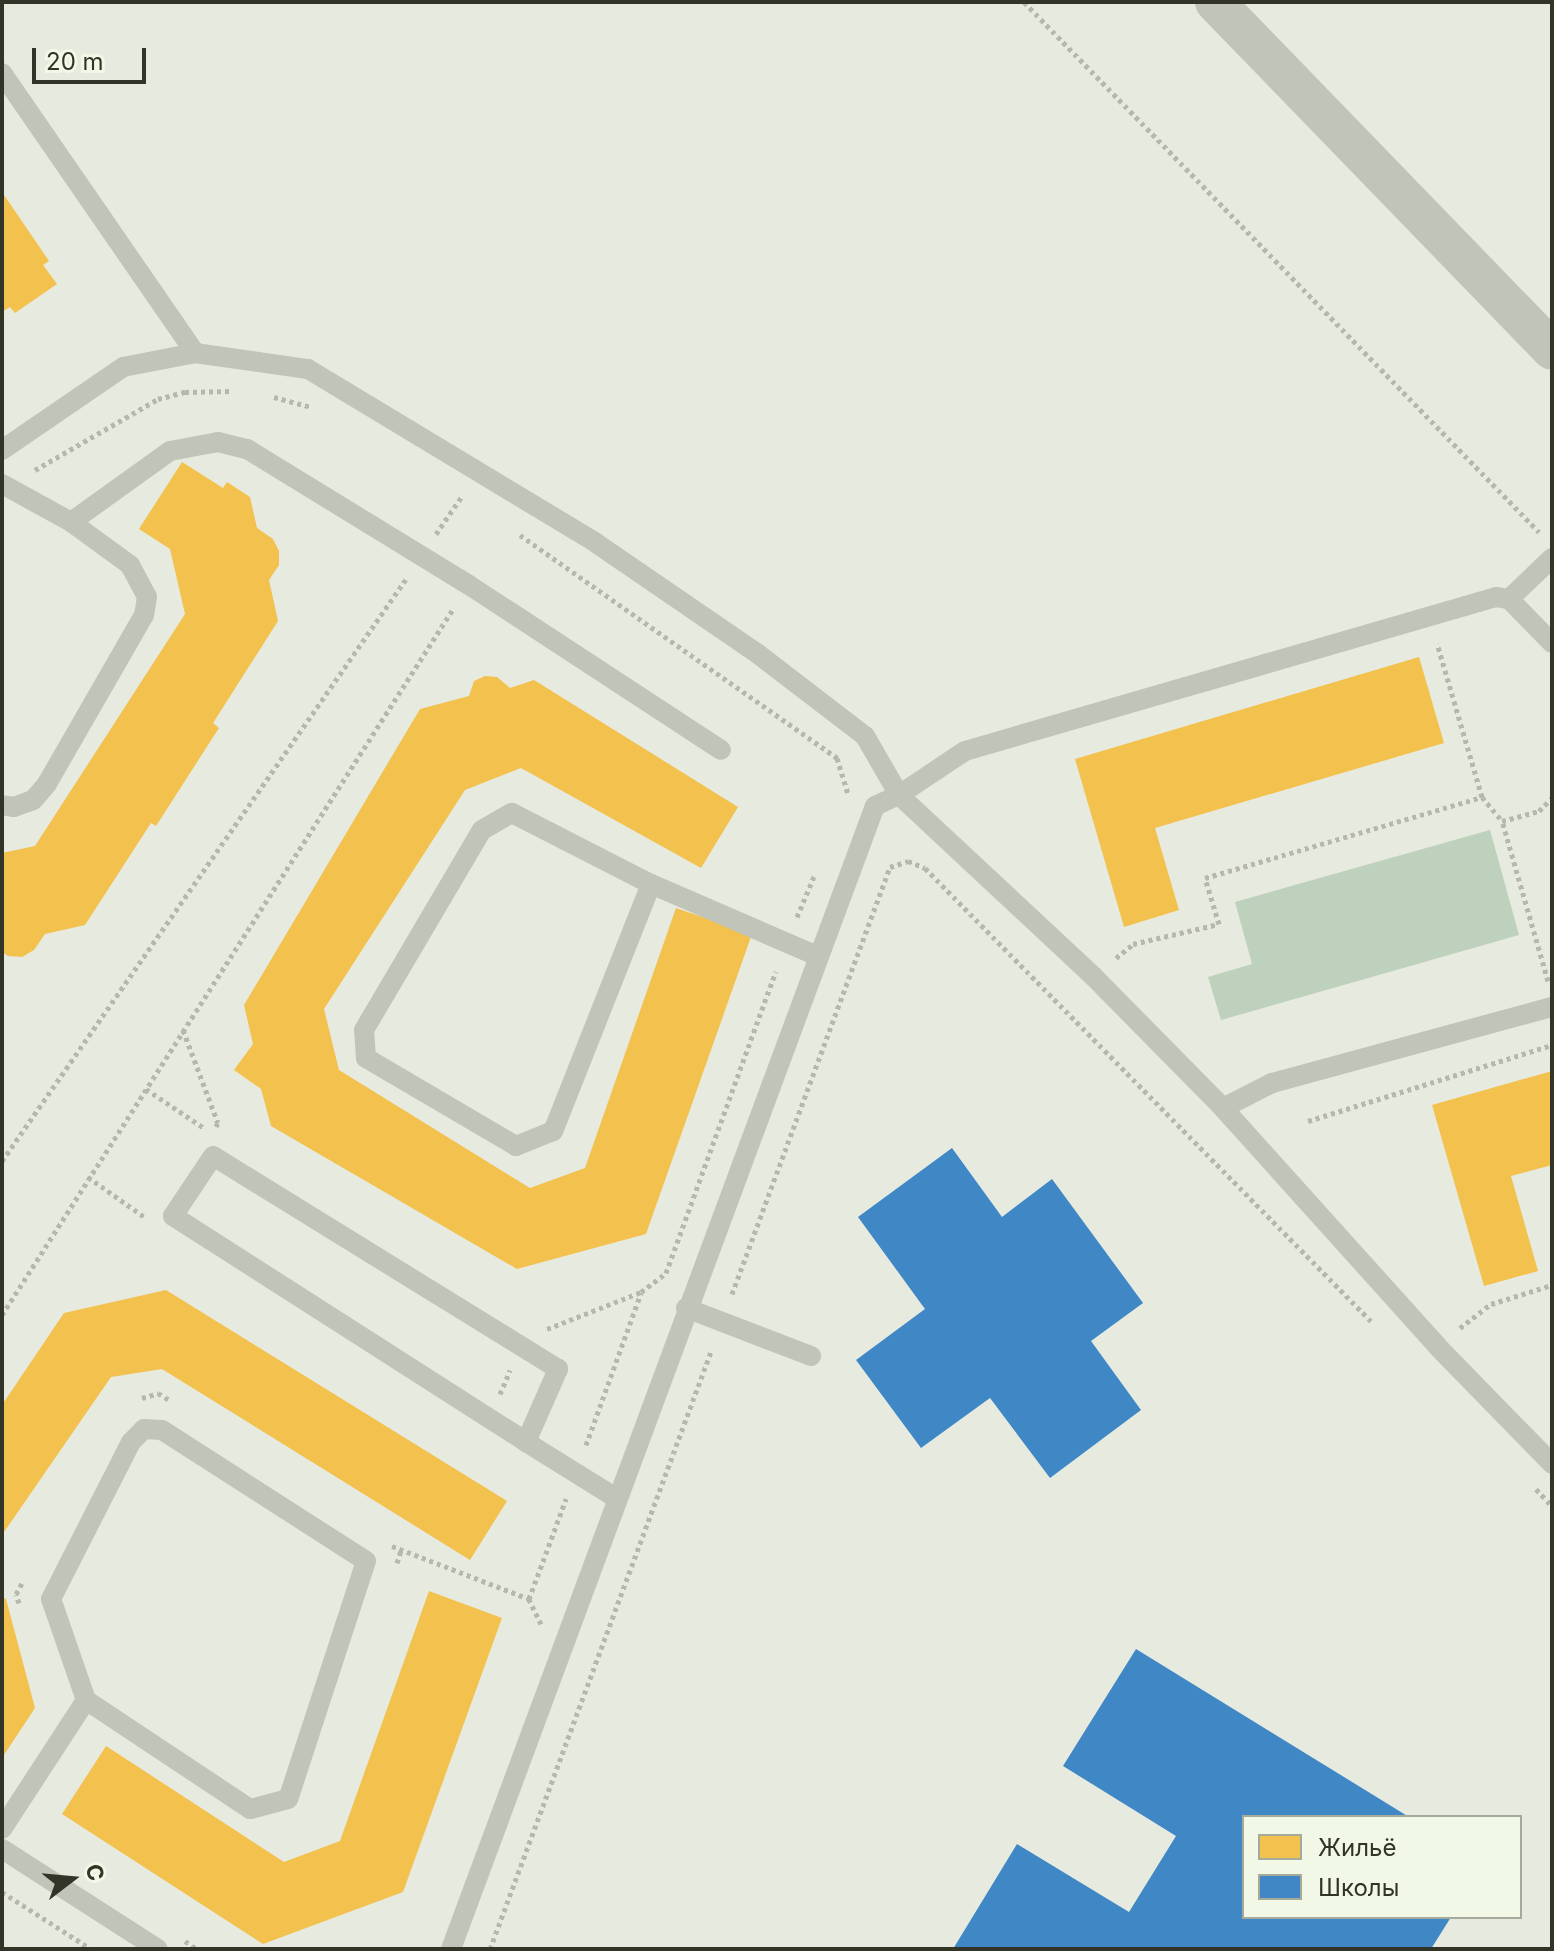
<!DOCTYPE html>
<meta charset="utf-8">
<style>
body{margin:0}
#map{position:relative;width:1554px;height:1951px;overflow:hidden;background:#e7eadf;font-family:Inter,sans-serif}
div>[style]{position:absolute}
.green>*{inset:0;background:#bdd1bc}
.homes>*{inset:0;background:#f2c14e}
.schools>*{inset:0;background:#3f88c5}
.path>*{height:5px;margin-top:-2.5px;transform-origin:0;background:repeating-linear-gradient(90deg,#b6b8ad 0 4px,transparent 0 8px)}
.lane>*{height:20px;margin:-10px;padding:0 10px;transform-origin:10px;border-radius:10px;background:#c1c4b8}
.street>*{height:40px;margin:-20px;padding:0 20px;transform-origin:20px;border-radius:20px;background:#c1c4b8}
span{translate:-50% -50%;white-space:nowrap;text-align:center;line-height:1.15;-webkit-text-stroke:8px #f2f8e6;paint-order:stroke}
.frame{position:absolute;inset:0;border:4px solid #323427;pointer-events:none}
.legend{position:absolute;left:1242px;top:1815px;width:280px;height:104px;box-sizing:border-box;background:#f2f8e6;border:2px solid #a5aa9a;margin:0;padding:10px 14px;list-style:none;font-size:24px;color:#323427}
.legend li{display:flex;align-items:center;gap:16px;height:40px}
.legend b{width:40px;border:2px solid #a5aa9a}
.north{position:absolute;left:32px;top:1839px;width:80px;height:80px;-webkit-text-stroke:6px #f2f8e6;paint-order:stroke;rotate:74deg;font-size:22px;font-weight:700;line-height:32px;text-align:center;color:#323427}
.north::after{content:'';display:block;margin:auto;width:28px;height:36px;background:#323427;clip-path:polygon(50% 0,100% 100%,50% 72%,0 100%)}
.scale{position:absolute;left:32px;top:48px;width:114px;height:36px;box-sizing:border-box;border:4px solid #323427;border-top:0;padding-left:10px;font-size:24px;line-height:28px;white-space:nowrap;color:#323427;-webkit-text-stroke:6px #f2f8e6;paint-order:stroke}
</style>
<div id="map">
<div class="green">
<div style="clip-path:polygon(1490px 830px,1519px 935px,1221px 1020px,1208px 977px,1252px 964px,1235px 902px)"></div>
</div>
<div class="homes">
<div style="clip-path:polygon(2px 192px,49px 261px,43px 265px,57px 284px,15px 313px,10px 307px,2px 312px)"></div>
<div style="clip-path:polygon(182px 462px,223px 488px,227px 482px,250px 497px,257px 528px,273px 539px,279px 551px,279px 565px,269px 580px,278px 621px,213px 723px,219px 728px,156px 826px,151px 823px,85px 925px,45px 934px,34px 950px,22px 957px,8px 956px,2px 952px,2px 853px,35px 846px,185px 614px,170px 549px,139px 529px)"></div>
<div style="clip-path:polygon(1419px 657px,1444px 743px,1155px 828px,1179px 910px,1124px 927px,1075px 759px)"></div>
<div style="clip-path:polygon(485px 676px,497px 677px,510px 688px,534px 680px,738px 807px,701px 868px,521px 768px,465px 790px,324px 1009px,339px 1070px,530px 1188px,585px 1168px,676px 908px,752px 934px,646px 1234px,517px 1269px,271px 1126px,261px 1089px,234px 1070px,253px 1044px,244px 1005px,420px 709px,469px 696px,474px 681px)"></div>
<div style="clip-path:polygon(1552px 1071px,1552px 1165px,1511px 1176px,1538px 1271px,1484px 1286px,1432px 1105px)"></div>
<div style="clip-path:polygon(166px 1290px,507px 1501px,470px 1560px,162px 1369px,111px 1377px,2px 1535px,2px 1405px,64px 1313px)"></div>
<div style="clip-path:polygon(429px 1591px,502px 1618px,403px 1892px,263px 1944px,62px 1814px,106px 1746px,284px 1862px,340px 1841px)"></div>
<div style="clip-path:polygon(2px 1597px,6px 1599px,35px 1708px,2px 1758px)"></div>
</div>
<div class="schools">
<div style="clip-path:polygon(952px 1148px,1002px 1217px,1052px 1179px,1143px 1303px,1091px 1341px,1141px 1410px,1050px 1478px,990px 1398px,921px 1448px,856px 1360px,925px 1309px,858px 1217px)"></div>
<div style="clip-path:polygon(1136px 1649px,1409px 1817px,1244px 1817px,1244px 1917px,1451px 1917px,1431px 1949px,953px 1949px,1017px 1844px,1129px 1912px,1176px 1836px,1063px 1766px)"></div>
</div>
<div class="path">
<div style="left:1024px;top:2px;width:739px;rotate:45.82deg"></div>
<div style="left:274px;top:397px;width:38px;rotate:15deg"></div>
<div style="left:35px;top:470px;width:142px;rotate:-30deg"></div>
<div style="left:158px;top:399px;width:28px;rotate:-15deg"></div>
<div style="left:185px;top:392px;width:48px;rotate:-1.2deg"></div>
<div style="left:436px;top:534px;width:46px;rotate:-55.6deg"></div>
<div style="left:520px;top:535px;width:388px;rotate:35.1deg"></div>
<div style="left:837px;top:758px;width:39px;rotate:73deg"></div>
<div style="left:1482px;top:797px;width:31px;rotate:50deg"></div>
<div style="left:797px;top:917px;width:47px;rotate:-67.3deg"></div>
<div style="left:1116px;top:958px;width:22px;rotate:-39deg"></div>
<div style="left:1133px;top:944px;width:88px;rotate:-13.1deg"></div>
<div style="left:1219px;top:924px;width:48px;rotate:-106.9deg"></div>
<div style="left:1205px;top:878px;width:289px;rotate:-16.3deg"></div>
<div style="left:1482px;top:797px;width:160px;rotate:-106.3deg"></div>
<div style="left:1548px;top:981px;width:166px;rotate:-106deg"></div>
<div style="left:1502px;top:821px;width:38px;rotate:-15deg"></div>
<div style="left:1539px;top:811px;width:18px;rotate:-45deg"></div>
<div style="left:183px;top:1030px;width:99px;rotate:69.4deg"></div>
<div style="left:218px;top:1123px;width:7px;rotate:124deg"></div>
<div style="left:146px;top:1089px;width:70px;rotate:33.9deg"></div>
<div style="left:1308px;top:1121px;width:256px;rotate:-17.3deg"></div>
<div style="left:2px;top:1161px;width:708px;rotate:-55.23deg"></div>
<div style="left:88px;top:1177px;width:71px;rotate:35.3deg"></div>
<div style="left:732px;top:1294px;width:455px;rotate:-69.7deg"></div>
<div style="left:890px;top:867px;width:19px;rotate:-18deg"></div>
<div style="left:908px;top:861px;width:18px;rotate:22deg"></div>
<div style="left:925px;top:868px;width:637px;rotate:45.45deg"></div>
<div style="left:2px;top:1315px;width:838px;rotate:-57.43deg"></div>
<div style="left:1460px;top:1328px;width:39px;rotate:-38deg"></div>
<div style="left:1491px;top:1304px;width:64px;rotate:-17.3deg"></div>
<div style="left:547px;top:1329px;width:101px;rotate:-21.5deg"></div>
<div style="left:641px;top:1292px;width:31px;rotate:-37deg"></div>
<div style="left:666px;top:1273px;width:321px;rotate:-70deg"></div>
<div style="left:500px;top:1394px;width:26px;rotate:-67deg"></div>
<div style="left:142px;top:1398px;width:17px;rotate:-17deg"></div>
<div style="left:158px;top:1393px;width:13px;rotate:32deg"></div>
<div style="left:586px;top:1445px;width:162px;rotate:-70.1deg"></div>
<div style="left:1536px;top:1489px;width:23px;rotate:47deg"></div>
<div style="left:392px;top:1546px;width:147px;rotate:21.1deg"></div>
<div style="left:397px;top:1563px;width:14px;rotate:-73deg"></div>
<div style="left:19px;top:1603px;width:9px;rotate:-108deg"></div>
<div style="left:16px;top:1594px;width:13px;rotate:-61deg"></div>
<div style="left:541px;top:1624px;width:28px;rotate:-116deg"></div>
<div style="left:529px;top:1599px;width:107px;rotate:-69.7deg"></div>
<div style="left:2px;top:1892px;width:106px;rotate:32.6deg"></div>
<div style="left:185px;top:1941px;width:14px;rotate:34deg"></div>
<div style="left:490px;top:1949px;width:640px;rotate:-69.7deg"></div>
</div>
<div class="lane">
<div style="left:2px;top:73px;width:340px;rotate:55.4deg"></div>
<div style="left:2px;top:450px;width:147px;rotate:-34.4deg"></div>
<div style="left:123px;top:367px;width:73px;rotate:-11deg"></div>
<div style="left:195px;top:353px;width:114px;rotate:8.1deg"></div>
<div style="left:308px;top:369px;width:336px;rotate:31.1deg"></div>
<div style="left:596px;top:543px;width:196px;rotate:34.4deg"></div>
<div style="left:758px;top:654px;width:135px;rotate:37.5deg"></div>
<div style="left:865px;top:736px;width:68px;rotate:60deg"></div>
<div style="left:899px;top:795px;width:267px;rotate:43deg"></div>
<div style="left:1094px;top:977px;width:184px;rotate:45.4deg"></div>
<div style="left:1223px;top:1108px;width:320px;rotate:48deg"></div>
<div style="left:1437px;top:1346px;width:165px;rotate:45.7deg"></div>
<div style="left:2px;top:484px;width:79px;rotate:28.8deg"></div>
<div style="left:71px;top:522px;width:73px;rotate:36.1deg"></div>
<div style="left:130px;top:565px;width:36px;rotate:62deg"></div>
<div style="left:147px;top:597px;width:18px;rotate:99deg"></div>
<div style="left:144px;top:615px;width:195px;rotate:119.9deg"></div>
<div style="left:47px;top:784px;width:21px;rotate:131deg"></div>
<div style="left:33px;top:800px;width:20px;rotate:160deg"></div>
<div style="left:14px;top:807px;width:12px;rotate:-171deg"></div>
<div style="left:71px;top:522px;width:122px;rotate:-35.6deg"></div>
<div style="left:170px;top:451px;width:49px;rotate:-10.6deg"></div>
<div style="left:218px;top:442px;width:30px;rotate:14deg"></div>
<div style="left:247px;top:449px;width:260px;rotate:31.5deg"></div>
<div style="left:469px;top:585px;width:301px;rotate:33.2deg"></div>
<div style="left:1552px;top:558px;width:59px;rotate:136.4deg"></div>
<div style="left:1509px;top:599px;width:62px;rotate:45.7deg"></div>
<div style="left:651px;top:884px;width:266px;rotate:111.6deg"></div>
<div style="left:553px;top:1131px;width:40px;rotate:158deg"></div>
<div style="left:516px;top:1146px;width:174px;rotate:-149.6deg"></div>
<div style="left:366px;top:1058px;width:28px;rotate:-94deg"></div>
<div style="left:364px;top:1030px;width:232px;rotate:-59.5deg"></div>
<div style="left:482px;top:830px;width:34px;rotate:-30deg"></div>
<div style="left:512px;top:813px;width:156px;rotate:27.1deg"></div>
<div style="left:651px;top:884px;width:181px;rotate:23.4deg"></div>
<div style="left:1223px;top:1108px;width:55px;rotate:-27deg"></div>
<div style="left:1272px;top:1083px;width:290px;rotate:-15.2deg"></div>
<div style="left:686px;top:1308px;width:134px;rotate:21deg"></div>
<div style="left:144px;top:1429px;width:18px;rotate:3deg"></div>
<div style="left:162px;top:1430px;width:242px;rotate:32.7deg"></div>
<div style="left:366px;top:1561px;width:250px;rotate:108.1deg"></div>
<div style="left:288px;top:1799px;width:39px;rotate:165deg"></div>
<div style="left:250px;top:1809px;width:197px;rotate:-146.4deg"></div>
<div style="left:86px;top:1700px;width:107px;rotate:-109.1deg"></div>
<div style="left:51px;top:1599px;width:176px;rotate:-63deg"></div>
<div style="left:131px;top:1442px;width:18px;rotate:-45deg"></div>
<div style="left:526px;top:1442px;width:80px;rotate:-66.3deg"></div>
<div style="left:558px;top:1369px;width:405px;rotate:-148.3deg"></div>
<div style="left:213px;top:1156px;width:72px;rotate:123.7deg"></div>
<div style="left:173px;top:1216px;width:419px;rotate:32.6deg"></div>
<div style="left:526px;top:1442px;width:106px;rotate:31.9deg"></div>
<div style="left:2px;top:1829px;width:154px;rotate:-56.9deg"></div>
<div style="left:2px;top:1849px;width:185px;rotate:32.7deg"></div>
<div style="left:451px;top:1949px;width:1219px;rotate:-69.65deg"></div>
<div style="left:875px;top:806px;width:26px;rotate:-25deg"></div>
<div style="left:899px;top:795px;width:79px;rotate:-33.7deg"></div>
<div style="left:965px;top:751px;width:553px;rotate:-16.17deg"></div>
<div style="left:1496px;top:597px;width:13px;rotate:9deg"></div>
</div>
<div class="street">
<div style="left:1215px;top:2px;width:484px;rotate:45.9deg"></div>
</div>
<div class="frame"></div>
<ul class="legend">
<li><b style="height:22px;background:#f2c14e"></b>Жильё</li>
<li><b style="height:22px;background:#3f88c5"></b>Школы</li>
</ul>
<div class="north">С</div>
<div class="scale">20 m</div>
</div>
